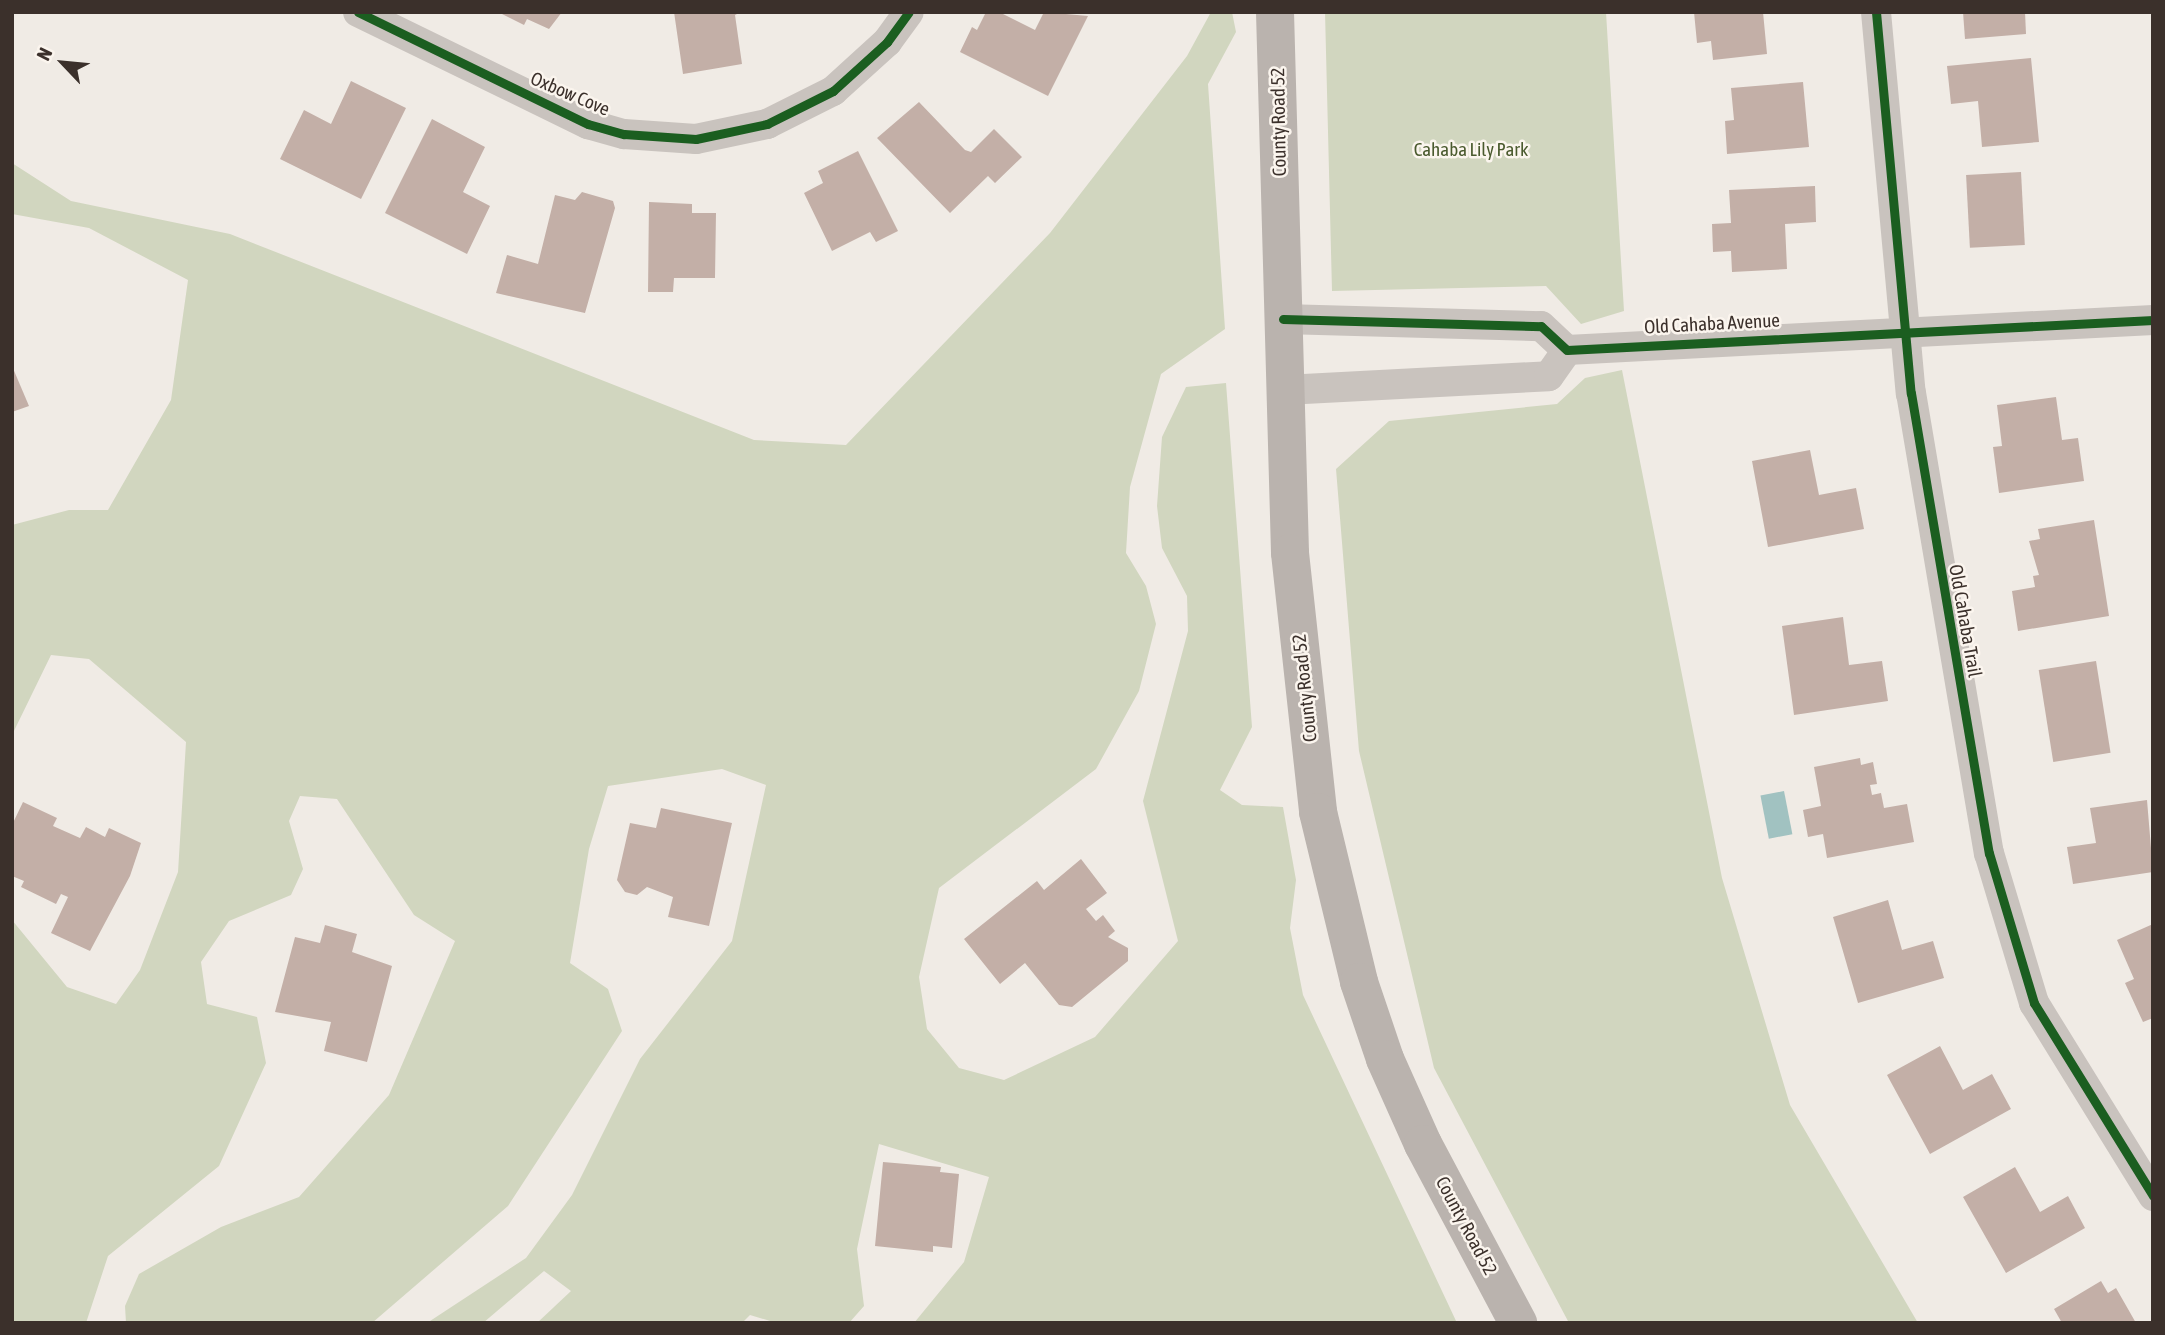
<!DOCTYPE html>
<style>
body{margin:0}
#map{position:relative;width:2165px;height:1335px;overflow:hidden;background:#f0ebe5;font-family:"Asap Condensed",sans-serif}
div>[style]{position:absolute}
.green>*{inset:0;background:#d1d6bf}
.water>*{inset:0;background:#a1c2c1;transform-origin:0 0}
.building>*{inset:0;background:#c3afa7;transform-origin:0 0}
.minor>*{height:30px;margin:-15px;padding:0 15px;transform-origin:15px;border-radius:15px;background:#c9c3be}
.secondary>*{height:38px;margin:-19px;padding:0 19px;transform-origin:19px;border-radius:19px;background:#bab3ae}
.cycleway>*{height:9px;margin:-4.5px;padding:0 4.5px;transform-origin:4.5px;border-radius:4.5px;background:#1b5e20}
span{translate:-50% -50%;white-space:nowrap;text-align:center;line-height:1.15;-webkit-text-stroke:5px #fbf5ee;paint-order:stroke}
.street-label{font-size:19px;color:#3b302b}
.park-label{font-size:19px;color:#4a5a2e}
.frame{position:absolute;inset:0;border:14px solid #3b302b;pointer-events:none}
.north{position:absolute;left:28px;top:28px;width:70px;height:70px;-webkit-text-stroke:5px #fbf5ee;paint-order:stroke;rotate:296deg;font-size:19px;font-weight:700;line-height:28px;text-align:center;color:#3b302b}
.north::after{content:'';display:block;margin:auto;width:24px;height:32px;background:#3b302b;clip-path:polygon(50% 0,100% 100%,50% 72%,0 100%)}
</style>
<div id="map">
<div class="green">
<div style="clip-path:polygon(1211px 12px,1232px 12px,1236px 32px,1208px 84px,1225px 329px,1161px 374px,1130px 487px,1126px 553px,1146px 586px,1156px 624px,1139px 691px,1096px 769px,939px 888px,919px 977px,927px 1029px,959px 1068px,1004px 1080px,1095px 1037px,1178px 941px,1143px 801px,1188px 631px,1187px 596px,1162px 548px,1157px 506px,1162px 437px,1186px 387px,1226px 383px,1252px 727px,1220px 790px,1242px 805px,1283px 807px,1296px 880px,1290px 928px,1303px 995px,1457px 1323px,914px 1323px,964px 1262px,989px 1177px,879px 1144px,857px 1249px,864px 1306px,849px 1323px,777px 1323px,750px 1315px,742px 1323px,537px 1323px,571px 1291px,544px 1271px,483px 1323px,427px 1323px,526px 1258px,572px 1195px,640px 1059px,732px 941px,766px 785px,722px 769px,608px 786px,589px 849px,570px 963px,608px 989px,622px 1031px,508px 1206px,372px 1323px,126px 1323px,125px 1306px,139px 1274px,221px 1227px,299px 1197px,389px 1095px,455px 941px,414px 915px,337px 799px,300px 796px,289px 821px,303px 869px,291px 895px,229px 921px,201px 962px,207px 1004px,257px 1017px,266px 1063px,219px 1166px,108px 1256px,86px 1323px,12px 1323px,12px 920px,67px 987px,116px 1004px,140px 970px,178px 872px,186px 742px,89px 659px,51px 655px,12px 735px,12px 525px,69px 510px,108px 510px,171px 400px,188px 280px,89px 228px,12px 214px,12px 163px,71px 201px,230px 234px,754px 440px,846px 445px,1050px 233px,1187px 56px)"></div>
<div style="clip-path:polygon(1325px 12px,1606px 12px,1624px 311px,1581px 324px,1546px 286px,1332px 291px)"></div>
<div style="clip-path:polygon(1622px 370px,1722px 878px,1790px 1105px,1918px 1323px,1569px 1323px,1434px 1068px,1359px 751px,1336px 469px,1389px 421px,1557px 404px,1585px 378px)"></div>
</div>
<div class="water">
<div style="left:1784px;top:791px;width:44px;height:24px;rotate:79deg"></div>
</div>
<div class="building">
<div style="clip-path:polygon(498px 12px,562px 12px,549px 29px,527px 19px,524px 25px)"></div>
<div style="clip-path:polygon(674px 12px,741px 12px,735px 15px,742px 64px,683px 74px)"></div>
<div style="clip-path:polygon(986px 12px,999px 12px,1035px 30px,1044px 12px,1088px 16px,1048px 96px,960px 52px,972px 27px,977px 30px)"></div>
<div style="clip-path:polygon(1694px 12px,1763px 12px,1767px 54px,1713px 60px,1711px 41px,1697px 43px)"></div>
<div style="clip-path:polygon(1963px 12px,2025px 12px,2026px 34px,1965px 39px)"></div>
<div style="clip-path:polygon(2031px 58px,2039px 142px,1982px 147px,1978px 101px,1951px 104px,1947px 66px)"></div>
<div style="clip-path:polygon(351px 81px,406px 108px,361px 199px,280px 159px,304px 110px,331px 124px)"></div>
<div style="clip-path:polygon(1803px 82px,1809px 147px,1727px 154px,1725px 121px,1734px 120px,1731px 88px)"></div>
<div style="clip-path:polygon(919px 102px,965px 150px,971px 152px,994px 129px,1022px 157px,995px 183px,988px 176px,950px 213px,877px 138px)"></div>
<div style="clip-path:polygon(432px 119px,485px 147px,463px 192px,490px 206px,467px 254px,385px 213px)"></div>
<div style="clip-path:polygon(858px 151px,898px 231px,876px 242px,870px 232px,832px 251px,804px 193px,823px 183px,818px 171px)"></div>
<div style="left:2021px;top:172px;width:73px;height:55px;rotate:87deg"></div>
<div style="clip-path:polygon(1815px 186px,1816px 222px,1785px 224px,1787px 269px,1732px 272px,1731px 251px,1713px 252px,1712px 224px,1731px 223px,1729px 190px)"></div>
<div style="clip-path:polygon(582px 192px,613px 201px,615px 208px,585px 313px,496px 293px,507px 255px,538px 264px,555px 195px,575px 200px)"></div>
<div style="clip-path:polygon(649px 202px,692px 204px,692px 213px,716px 213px,715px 278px,674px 278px,673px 292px,648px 292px)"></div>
<div style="clip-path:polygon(12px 366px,29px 406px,12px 412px)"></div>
<div style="clip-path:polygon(2056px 397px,2062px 440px,2078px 438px,2084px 481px,1999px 493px,1993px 447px,2002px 446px,1997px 405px)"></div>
<div style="clip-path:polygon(1810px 450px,1819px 495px,1856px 488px,1864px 529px,1768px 547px,1752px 461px)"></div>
<div style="clip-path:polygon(2094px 520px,2109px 616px,2018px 631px,2012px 591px,2035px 587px,2033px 576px,2039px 575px,2029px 541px,2040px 539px,2038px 529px)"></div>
<div style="clip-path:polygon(1843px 617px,1849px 665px,1882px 661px,1888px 701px,1794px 715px,1782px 626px)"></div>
<div style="left:2096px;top:661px;width:93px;height:58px;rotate:81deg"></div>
<div style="clip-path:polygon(1860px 758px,1861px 765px,1873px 762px,1877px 784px,1870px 785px,1872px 795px,1881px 793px,1884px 808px,1907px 804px,1914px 842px,1827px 858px,1823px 834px,1808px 837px,1803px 810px,1821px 806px,1814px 767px)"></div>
<div style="clip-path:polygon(2147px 800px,2153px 872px,2073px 884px,2067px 847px,2096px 843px,2090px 808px)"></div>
<div style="clip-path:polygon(23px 802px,57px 818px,53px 826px,80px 838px,86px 827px,105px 837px,109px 828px,141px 843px,130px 876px,90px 951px,51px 933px,68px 897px,61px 894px,56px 904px,21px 887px,24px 881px,12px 876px,12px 825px)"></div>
<div style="clip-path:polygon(661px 808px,732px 823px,709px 926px,668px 917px,673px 897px,647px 887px,637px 895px,625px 892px,617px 880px,630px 823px,656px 828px)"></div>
<div style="clip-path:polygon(1081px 859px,1107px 893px,1086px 909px,1096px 921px,1103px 915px,1115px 931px,1108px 937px,1128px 948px,1128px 961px,1072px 1007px,1059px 1005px,1025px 963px,1000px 984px,964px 939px,1037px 881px,1044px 890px)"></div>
<div style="clip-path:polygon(1888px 900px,1902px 950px,1933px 941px,1944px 978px,1858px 1003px,1833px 917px)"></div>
<div style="clip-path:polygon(2153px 924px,2153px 1018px,2143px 1022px,2125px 983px,2134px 979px,2117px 940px)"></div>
<div style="clip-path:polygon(325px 925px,357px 934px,352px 952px,392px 966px,367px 1062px,324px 1051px,331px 1022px,275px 1012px,295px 937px,320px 943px)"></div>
<div style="clip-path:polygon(1940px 1046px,1963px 1090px,1992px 1074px,2011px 1109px,1930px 1154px,1887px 1075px)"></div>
<div style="clip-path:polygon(883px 1162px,941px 1167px,940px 1172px,959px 1174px,952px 1248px,933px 1246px,933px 1252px,875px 1246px)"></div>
<div style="clip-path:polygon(2015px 1167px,2040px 1212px,2068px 1196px,2085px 1228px,2006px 1273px,1963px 1197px)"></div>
<div style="clip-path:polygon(2101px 1281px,2108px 1293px,2116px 1288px,2136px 1323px,2062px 1323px,2054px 1309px)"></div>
</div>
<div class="minor">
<div style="left:358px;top:12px;width:256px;rotate:26deg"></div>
<div style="left:588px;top:124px;width:37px;rotate:16deg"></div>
<div style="left:624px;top:134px;width:72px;rotate:4deg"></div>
<div style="left:696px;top:139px;width:73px;rotate:-11.9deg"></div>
<div style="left:767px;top:124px;width:74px;rotate:-26.6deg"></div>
<div style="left:833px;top:91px;width:73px;rotate:-42.2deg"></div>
<div style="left:887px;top:42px;width:37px;rotate:-54deg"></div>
<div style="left:1876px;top:12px;width:383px;rotate:84.8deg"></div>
<div style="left:1911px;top:393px;width:467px;rotate:80.4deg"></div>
<div style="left:1989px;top:853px;width:157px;rotate:73.3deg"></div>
<div style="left:2034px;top:1003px;width:227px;rotate:58.3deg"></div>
<div style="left:1283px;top:319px;width:258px;rotate:1.6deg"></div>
<div style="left:1541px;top:326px;width:35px;rotate:43deg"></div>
<div style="left:1567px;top:350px;width:587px;rotate:-2.93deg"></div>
<div style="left:1285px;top:390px;width:264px;rotate:-3deg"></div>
<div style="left:1549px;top:376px;width:32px;rotate:-55deg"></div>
</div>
<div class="secondary">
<div style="left:1275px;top:12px;width:541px;rotate:88.41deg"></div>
<div style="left:1290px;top:553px;width:261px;rotate:83.8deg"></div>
<div style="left:1318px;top:812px;width:175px;rotate:76.4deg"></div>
<div style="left:1359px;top:982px;width:81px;rotate:71.3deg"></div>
<div style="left:1385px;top:1059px;width:93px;rotate:65.9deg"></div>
<div style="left:1423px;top:1144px;width:203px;rotate:62deg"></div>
</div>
<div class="cycleway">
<div style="left:358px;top:12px;width:256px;rotate:26deg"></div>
<div style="left:588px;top:124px;width:37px;rotate:16deg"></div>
<div style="left:624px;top:134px;width:72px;rotate:4deg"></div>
<div style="left:696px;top:139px;width:73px;rotate:-11.9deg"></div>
<div style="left:767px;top:124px;width:74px;rotate:-26.6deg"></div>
<div style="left:833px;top:91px;width:73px;rotate:-42.2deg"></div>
<div style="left:887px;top:42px;width:37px;rotate:-54deg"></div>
<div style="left:1876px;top:12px;width:383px;rotate:84.8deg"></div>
<div style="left:1911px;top:393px;width:467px;rotate:80.4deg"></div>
<div style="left:1989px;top:853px;width:157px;rotate:73.3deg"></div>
<div style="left:2034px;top:1003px;width:227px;rotate:58.3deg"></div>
<div style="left:1283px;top:319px;width:258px;rotate:1.6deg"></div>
<div style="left:1541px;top:326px;width:35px;rotate:43deg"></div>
<div style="left:1567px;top:350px;width:587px;rotate:-2.93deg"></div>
</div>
<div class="street-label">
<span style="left:570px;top:94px;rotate:23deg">Oxbow Cove</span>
<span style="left:1279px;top:122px;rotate:-91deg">County Road 52</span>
<span style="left:1712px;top:324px;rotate:-3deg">Old Cahaba Avenue</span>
<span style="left:1965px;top:621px;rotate:80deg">Old Cahaba Trail</span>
<span style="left:1305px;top:688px;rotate:-96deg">County Road 52</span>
<span style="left:1466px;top:1226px;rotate:62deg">County Road 52</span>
</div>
<div class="park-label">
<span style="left:1471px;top:150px">Cahaba Lily Park</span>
</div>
<div class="frame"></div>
<div class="north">N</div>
</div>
